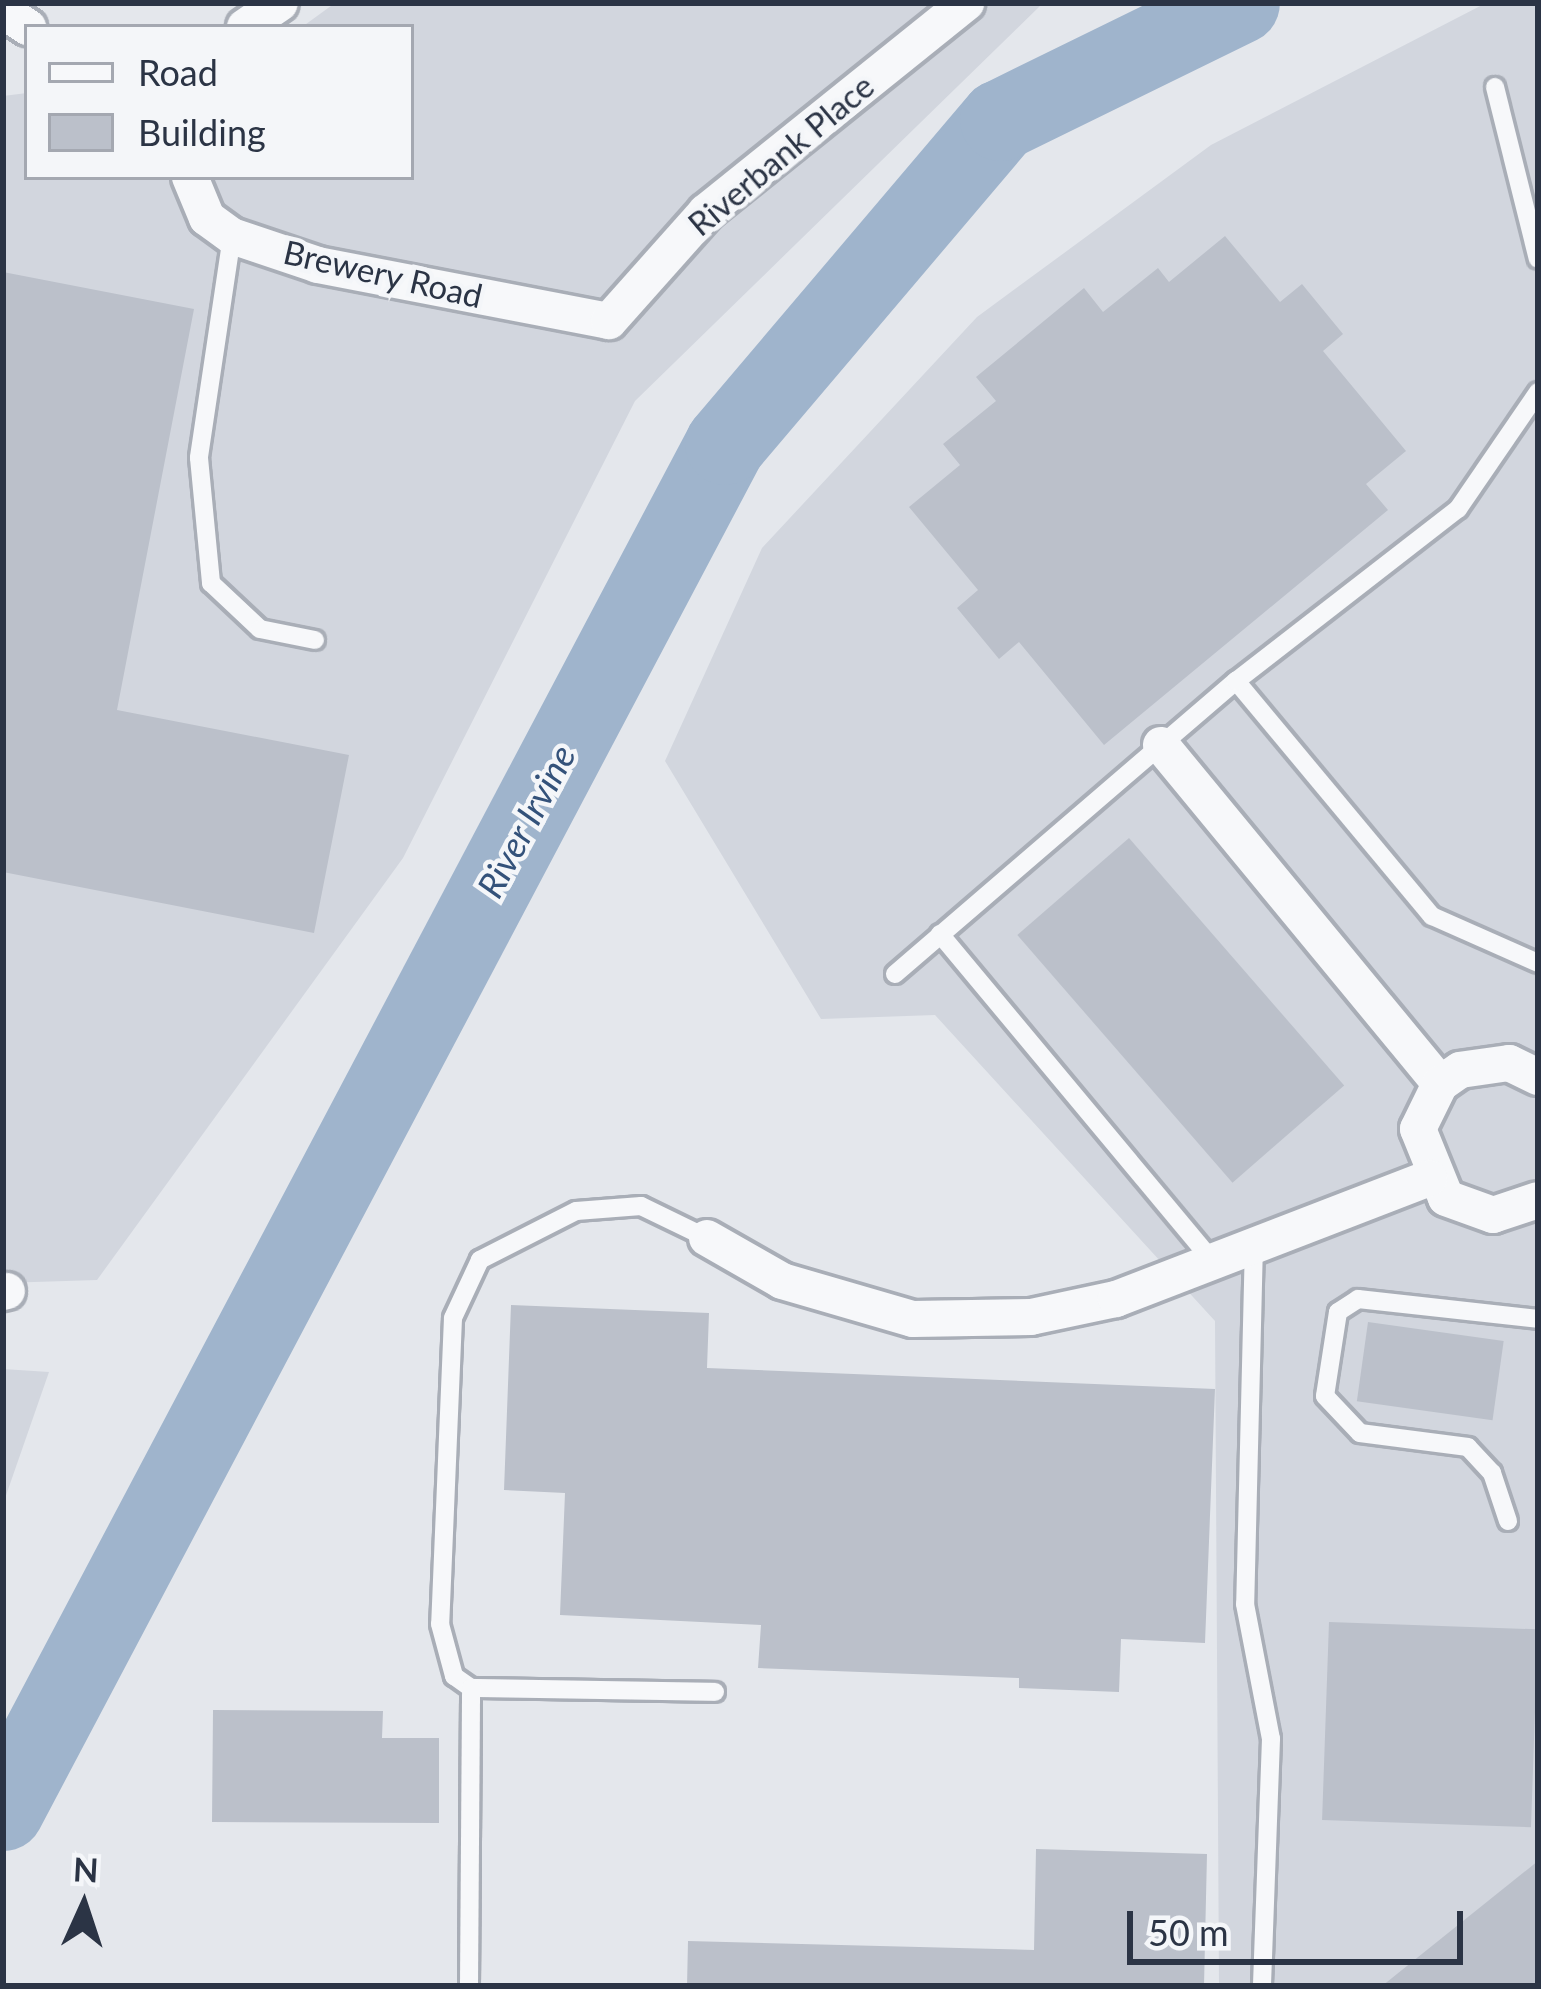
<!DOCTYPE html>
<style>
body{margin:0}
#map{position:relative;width:1541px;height:1989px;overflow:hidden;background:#e4e7ec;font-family:Lato,sans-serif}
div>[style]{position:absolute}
.built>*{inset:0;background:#d2d6de}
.river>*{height:81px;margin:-40.5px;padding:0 40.5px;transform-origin:40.5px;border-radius:40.5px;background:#9fb4cc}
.building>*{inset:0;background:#bbc0ca;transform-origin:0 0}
.roads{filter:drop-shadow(3px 0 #a9aeb7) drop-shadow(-3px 0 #a9aeb7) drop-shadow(0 3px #a9aeb7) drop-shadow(0 -3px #a9aeb7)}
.service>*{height:18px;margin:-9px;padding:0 9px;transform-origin:9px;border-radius:9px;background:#f7f8fa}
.minor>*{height:36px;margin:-18px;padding:0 18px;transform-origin:18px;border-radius:18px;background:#f7f8fa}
span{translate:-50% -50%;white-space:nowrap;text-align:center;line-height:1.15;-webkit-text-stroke:9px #f4f6f9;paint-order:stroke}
.street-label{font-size:33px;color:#2b3445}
.water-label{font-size:36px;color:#34527a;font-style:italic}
.frame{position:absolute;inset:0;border:6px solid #2b3445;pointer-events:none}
.legend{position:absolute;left:24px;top:24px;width:390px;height:156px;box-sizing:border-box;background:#f4f6f9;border:3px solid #a4a8b1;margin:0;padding:15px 21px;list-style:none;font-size:36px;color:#2b3445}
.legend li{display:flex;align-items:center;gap:24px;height:60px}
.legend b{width:60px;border:3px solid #a4a8b1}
.north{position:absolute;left:24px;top:1845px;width:120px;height:120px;-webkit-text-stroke:9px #f4f6f9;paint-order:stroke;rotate:3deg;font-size:33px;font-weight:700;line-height:48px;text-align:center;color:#2b3445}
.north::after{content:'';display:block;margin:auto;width:42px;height:54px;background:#2b3445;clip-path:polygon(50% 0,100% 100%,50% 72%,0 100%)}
.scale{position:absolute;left:1127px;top:1911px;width:336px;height:54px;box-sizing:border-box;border:6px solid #2b3445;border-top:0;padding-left:15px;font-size:36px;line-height:42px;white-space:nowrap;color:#2b3445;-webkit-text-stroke:9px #f4f6f9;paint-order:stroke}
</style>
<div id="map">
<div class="built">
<div style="clip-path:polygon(335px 3px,1040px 6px,635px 401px,403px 858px,97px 1280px,3px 1283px,3px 96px,27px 93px,27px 177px,411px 177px,411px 27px,302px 27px)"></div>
<div style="clip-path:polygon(1486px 3px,1538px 3px,1538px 1986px,1219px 1986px,1215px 1321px,935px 1015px,821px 1019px,665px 761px,762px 548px,977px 317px,1211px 145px)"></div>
<div style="clip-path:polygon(3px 1369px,49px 1372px,3px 1504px)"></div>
</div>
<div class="river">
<div style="left:3px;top:1810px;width:1545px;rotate:-62.14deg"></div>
<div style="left:725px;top:444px;width:425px;rotate:-49.7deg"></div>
<div style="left:1000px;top:120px;width:266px;rotate:-26.1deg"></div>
</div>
<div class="building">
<div style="clip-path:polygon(1225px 236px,1280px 302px,1302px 284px,1343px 334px,1323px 351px,1406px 451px,1366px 484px,1388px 510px,1104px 745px,1019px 642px,999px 659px,957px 608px,978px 590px,909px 507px,960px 465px,943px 444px,996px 401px,976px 377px,1084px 288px,1103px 312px,1158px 268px,1169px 282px)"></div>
<div style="clip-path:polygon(3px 272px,194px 309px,117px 710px,349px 755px,314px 933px,3px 872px)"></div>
<div style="left:1129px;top:838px;width:328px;height:148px;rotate:49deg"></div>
<div style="clip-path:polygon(511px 1305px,709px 1313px,707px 1368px,1215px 1389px,1205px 1643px,1121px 1639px,1119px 1692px,1019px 1688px,1019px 1678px,758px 1668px,761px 1625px,560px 1615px,565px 1493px,504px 1490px)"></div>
<div style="left:1368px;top:1322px;width:137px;height:80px;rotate:8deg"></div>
<div style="left:1329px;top:1622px;width:209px;height:198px;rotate:2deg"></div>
<div style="clip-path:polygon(213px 1710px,383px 1711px,382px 1738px,439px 1738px,439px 1823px,212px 1822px)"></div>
<div style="clip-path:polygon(1036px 1849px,1207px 1854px,1204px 1986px,687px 1986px,688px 1941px,1034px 1950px)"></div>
<div style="clip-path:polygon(1538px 1861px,1538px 1986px,1382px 1986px)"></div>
</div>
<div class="roads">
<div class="service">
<div style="left:1495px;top:87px;width:177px;rotate:76deg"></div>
<div style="left:232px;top:236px;width:224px;rotate:98.5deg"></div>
<div style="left:199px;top:458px;width:126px;rotate:84.5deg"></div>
<div style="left:211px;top:583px;width:67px;rotate:43.2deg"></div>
<div style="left:260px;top:629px;width:56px;rotate:11.3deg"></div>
<div style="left:1236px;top:681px;width:306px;rotate:50.2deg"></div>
<div style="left:1432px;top:916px;width:116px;rotate:23.9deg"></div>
<div style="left:940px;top:934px;width:425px;rotate:50.2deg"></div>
<div style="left:895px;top:974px;width:450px;rotate:-40.7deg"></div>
<div style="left:1236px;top:681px;width:281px;rotate:-37.8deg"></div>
<div style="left:1458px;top:509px;width:142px;rotate:-55.6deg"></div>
<div style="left:707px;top:1238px;width:73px;rotate:-154.1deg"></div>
<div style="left:641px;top:1206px;width:65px;rotate:175.6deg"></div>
<div style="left:576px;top:1211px;width:108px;rotate:153deg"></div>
<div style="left:480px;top:1260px;width:64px;rotate:115deg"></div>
<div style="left:453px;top:1318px;width:306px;rotate:92.4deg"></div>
<div style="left:440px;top:1624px;width:54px;rotate:74.9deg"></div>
<div style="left:454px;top:1676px;width:21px;rotate:35deg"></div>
<div style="left:471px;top:1688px;width:244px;rotate:0.9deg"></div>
<div style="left:1254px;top:1243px;width:361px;rotate:91.4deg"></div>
<div style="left:1245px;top:1604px;width:137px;rotate:79.1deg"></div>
<div style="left:1271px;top:1739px;width:247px;rotate:92.1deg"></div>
<div style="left:1508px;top:1521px;width:51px;rotate:-108.4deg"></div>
<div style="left:1492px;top:1473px;width:35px;rotate:-133deg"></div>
<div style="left:1468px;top:1447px;width:109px;rotate:-172.6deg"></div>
<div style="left:1360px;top:1433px;width:51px;rotate:-133.4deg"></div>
<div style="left:1325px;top:1396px;width:85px;rotate:-81.2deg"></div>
<div style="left:1338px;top:1312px;width:24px;rotate:-33deg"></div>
<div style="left:1358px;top:1299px;width:181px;rotate:6.3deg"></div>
<div style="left:469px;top:1986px;width:298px;rotate:-89.6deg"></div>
</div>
<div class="minor">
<div style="left:3px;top:11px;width:30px;rotate:33deg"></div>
<div style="left:245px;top:27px;width:42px;rotate:-34.4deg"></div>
<div style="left:190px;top:177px;width:44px;rotate:67.5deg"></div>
<div style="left:207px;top:218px;width:31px;rotate:36deg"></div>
<div style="left:232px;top:236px;width:91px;rotate:18.6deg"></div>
<div style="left:318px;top:265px;width:296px;rotate:10.9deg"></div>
<div style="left:609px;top:321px;width:146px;rotate:-48.3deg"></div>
<div style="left:706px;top:212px;width:334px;rotate:-38.8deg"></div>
<div style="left:1161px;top:745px;width:439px;rotate:50.5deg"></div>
<div style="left:1538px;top:1077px;width:32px;rotate:-154deg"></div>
<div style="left:1509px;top:1063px;width:49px;rotate:171.9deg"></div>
<div style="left:1460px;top:1070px;width:24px;rotate:145deg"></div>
<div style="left:1440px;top:1084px;width:50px;rotate:116.1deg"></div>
<div style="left:1418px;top:1129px;width:74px;rotate:67.9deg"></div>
<div style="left:1446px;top:1198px;width:50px;rotate:19.9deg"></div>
<div style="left:1493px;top:1215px;width:47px;rotate:-18.4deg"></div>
<div style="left:707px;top:1238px;width:86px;rotate:29.8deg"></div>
<div style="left:782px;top:1281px;width:136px;rotate:16.2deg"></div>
<div style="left:913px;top:1319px;width:118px;rotate:-1deg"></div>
<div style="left:1031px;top:1317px;width:87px;rotate:-12deg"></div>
<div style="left:1116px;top:1299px;width:336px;rotate:-21.1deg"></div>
<div style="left:3px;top:1292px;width:4px;rotate:-14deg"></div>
</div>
</div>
<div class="street-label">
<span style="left:781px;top:155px;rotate:-40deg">Riverbank Place</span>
<span style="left:383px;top:274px;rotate:13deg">Brewery Road</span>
</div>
<div class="water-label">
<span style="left:526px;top:821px;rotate:-62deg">River Irvine</span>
</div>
<div class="frame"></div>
<ul class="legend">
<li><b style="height:15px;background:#f7f8fa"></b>Road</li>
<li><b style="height:33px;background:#bbc0ca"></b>Building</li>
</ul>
<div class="north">N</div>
<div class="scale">50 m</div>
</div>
